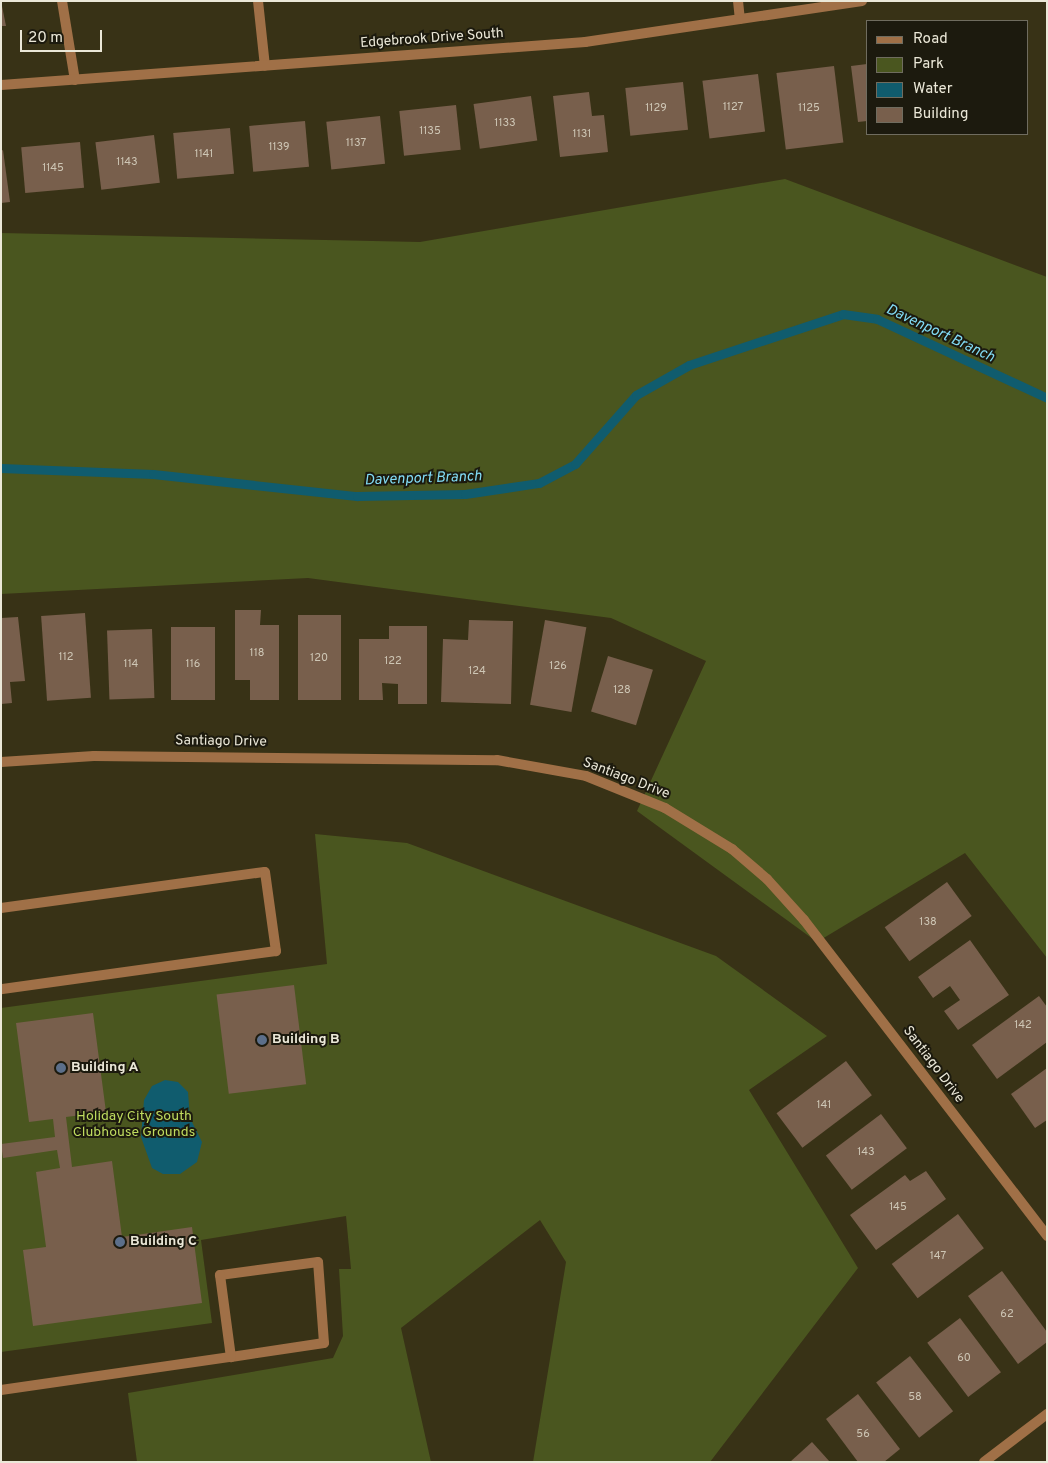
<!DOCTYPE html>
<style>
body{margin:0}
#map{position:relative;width:1048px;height:1463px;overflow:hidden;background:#383216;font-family:Overpass,sans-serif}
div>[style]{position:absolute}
.green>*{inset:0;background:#4a561f}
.water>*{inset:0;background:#105c6e}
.stream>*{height:9px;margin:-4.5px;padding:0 4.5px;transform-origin:4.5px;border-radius:4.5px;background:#105c6e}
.building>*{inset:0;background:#785f4c;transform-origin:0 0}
.service>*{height:10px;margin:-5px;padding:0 5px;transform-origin:5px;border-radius:5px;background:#a07047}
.minor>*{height:10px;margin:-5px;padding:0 5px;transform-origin:5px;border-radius:5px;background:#a07047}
.dots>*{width:14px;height:14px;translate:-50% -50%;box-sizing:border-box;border:2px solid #1c1a0e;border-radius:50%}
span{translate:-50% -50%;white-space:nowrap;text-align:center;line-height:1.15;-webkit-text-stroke:4px #1c1a0e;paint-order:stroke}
.number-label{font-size:11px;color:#cec6b5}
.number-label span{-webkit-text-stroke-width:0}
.street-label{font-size:14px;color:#ebe8d8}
.poi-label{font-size:14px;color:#ebe8d8;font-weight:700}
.left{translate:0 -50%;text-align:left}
.park-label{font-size:14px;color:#bedb5f}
.water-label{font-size:15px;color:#82dbf4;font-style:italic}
.frame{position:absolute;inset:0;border:2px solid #ebe8d8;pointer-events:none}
.legend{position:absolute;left:866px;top:20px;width:162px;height:115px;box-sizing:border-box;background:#1c1a0e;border:1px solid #6f6c5f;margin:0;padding:6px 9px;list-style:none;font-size:15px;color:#ebe8d8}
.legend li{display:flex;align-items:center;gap:10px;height:25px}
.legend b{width:25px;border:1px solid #6f6c5f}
.scale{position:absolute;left:20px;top:30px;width:82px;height:22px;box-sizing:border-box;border:2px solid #ebe8d8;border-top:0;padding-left:6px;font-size:15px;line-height:18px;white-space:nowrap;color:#ebe8d8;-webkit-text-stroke:4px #1c1a0e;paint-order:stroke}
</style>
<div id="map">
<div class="green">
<div style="clip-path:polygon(785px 179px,1047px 277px,1047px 958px,965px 853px,817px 942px,637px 811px,706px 661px,611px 618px,308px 578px,1px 594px,1px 233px,420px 242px)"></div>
<div style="clip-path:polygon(315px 834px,407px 843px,716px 956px,827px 1036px,749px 1090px,858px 1268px,710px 1462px,533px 1462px,566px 1262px,540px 1220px,401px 1328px,431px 1462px,137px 1462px,128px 1393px,333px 1358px,343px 1336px,339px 1269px,351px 1269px,346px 1216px,201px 1240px,212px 1323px,1px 1352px,1px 1008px,327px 964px)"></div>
</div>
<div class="water">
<div style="clip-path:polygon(165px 1080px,178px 1082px,188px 1092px,190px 1118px,202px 1142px,197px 1162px,180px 1174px,163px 1174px,152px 1168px,141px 1137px,144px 1100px,152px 1086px)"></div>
</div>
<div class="stream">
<div style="left:1px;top:468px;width:152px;rotate:2.3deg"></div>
<div style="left:153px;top:474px;width:205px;rotate:6.2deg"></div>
<div style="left:357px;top:496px;width:108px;rotate:-1.1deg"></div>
<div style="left:465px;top:494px;width:75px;rotate:-8.5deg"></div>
<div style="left:539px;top:483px;width:41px;rotate:-27.8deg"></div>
<div style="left:575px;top:464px;width:92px;rotate:-48.5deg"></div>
<div style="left:636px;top:395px;width:61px;rotate:-29.5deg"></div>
<div style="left:689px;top:365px;width:162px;rotate:-18.3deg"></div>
<div style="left:843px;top:314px;width:34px;rotate:8deg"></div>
<div style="left:877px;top:319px;width:187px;rotate:24.9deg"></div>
</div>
<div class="building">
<div style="clip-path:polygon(1px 1px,6px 26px,1px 26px)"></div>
<div style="clip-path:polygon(867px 64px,867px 121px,858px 122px,851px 66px)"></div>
<div style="left:834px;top:66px;width:77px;height:58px;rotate:83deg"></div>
<div style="left:758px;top:74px;width:58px;height:56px;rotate:83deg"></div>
<div style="left:683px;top:82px;width:48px;height:58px;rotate:84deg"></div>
<div style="clip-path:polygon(589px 92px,592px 116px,604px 115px,608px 152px,560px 157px,553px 96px)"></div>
<div style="left:531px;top:96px;width:45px;height:58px;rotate:82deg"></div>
<div style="left:456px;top:105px;width:45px;height:57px;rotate:84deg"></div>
<div style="left:380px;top:116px;width:48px;height:54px;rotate:84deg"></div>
<div style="left:305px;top:121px;width:46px;height:56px;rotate:85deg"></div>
<div style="left:230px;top:128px;width:46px;height:57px;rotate:85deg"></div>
<div style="left:154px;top:135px;width:48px;height:59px;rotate:83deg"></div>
<div style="left:80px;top:142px;width:46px;height:59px;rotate:85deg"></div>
<div style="clip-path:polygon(3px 150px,10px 202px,1px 203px,1px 151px)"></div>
<div style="clip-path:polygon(235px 610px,261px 610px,260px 625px,279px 625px,279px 700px,250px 700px,250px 680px,235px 680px)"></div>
<div style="left:85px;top:613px;width:85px;height:44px;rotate:86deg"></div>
<div style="left:298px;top:615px;width:43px;height:85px"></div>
<div style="clip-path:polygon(18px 617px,25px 681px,10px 682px,12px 703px,1px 704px,1px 618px)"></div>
<div style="clip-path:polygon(469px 620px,513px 621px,511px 704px,441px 702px,443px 639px,468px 640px)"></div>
<div style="left:545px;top:620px;width:42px;height:86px;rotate:10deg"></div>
<div style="clip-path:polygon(389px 626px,427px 626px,427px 704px,398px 704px,398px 684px,382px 683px,383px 700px,359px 700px,359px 639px,389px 639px)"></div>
<div style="left:215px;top:627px;width:73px;height:44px;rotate:90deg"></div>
<div style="left:152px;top:629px;width:69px;height:45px;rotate:88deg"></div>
<div style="left:608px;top:656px;width:47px;height:58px;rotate:17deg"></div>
<div style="left:947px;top:882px;width:42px;height:77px;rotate:54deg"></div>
<div style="clip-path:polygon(970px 940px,1009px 995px,958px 1030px,944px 1011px,960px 1000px,950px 986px,933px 998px,918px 977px)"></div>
<div style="left:294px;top:985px;width:100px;height:78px;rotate:83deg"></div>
<div style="clip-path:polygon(1039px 996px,1047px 1007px,1047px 1042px,997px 1079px,972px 1045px)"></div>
<div style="clip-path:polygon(93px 1013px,106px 1112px,66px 1117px,72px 1167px,112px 1161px,122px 1237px,192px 1227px,202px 1303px,33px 1326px,23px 1250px,46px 1247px,36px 1172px,60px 1168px,57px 1150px,3px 1158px,1px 1144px,55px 1137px,53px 1119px,29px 1122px,16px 1023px)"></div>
<div style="left:846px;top:1061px;width:43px;height:87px;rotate:53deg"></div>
<div style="clip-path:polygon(1047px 1068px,1047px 1120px,1035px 1128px,1011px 1094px)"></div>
<div style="left:881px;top:1114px;width:43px;height:69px;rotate:53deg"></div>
<div style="clip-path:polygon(926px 1171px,946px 1199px,876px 1250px,850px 1215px,905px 1175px,910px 1181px)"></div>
<div style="left:958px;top:1214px;width:43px;height:83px;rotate:53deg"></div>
<div style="clip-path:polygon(1002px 1271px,1047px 1332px,1047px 1342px,1018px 1364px,968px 1296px)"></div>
<div style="left:960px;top:1318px;width:68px;height:41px;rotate:53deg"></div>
<div style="left:910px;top:1356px;width:70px;height:43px;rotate:52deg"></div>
<div style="clip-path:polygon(858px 1394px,900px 1449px,884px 1462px,858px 1462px,826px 1419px)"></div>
<div style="clip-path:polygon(812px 1442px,830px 1462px,790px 1462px)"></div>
</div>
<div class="service">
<div style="left:1px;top:908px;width:266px;rotate:-7.8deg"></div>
<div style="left:265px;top:872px;width:80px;rotate:82.1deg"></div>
<div style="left:276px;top:951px;width:278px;rotate:172.1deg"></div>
<div style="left:1px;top:1390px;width:232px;rotate:-8.2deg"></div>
<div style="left:231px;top:1357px;width:94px;rotate:-8.6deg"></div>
<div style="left:324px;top:1343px;width:81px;rotate:-94.2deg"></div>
<div style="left:318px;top:1262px;width:99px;rotate:172.4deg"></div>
<div style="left:220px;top:1275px;width:83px;rotate:82.4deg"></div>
</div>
<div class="minor">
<div style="left:62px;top:1px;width:80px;rotate:80.7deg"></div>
<div style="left:258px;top:1px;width:65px;rotate:83.9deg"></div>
<div style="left:738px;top:1px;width:18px;rotate:84deg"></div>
<div style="left:1px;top:85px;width:586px;rotate:-4.21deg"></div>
<div style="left:585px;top:42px;width:280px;rotate:-8.4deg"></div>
<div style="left:1px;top:762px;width:93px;rotate:-3.7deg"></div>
<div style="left:94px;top:756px;width:403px;rotate:0.6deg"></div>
<div style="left:497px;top:760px;width:90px;rotate:10.2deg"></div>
<div style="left:586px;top:776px;width:85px;rotate:22.1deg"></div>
<div style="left:665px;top:808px;width:79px;rotate:31.5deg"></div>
<div style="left:732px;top:849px;width:46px;rotate:40.6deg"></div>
<div style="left:767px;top:879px;width:55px;rotate:47.9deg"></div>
<div style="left:804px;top:920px;width:399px;rotate:52.4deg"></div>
<div style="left:984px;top:1462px;width:79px;rotate:-37.3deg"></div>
</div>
<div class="dots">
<div style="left:262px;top:1040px;background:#5c6f8a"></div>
<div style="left:61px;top:1068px;background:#5c6f8a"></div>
<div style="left:120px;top:1242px;background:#5c6f8a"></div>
</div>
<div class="number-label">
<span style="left:733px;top:107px">1127</span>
<span style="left:656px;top:108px">1129</span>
<span style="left:809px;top:108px">1125</span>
<span style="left:505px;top:123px">1133</span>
<span style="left:430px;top:131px">1135</span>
<span style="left:582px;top:134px">1131</span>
<span style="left:356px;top:143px">1137</span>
<span style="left:279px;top:147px">1139</span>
<span style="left:204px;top:154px">1141</span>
<span style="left:127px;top:162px">1143</span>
<span style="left:53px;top:168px">1145</span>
<span style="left:257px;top:653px">118</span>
<span style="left:66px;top:657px">112</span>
<span style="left:319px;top:658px">120</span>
<span style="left:393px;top:661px">122</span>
<span style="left:131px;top:664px">114</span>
<span style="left:193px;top:664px">116</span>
<span style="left:558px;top:666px">126</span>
<span style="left:477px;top:671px">124</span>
<span style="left:622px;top:690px">128</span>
<span style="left:928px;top:922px">138</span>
<span style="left:1023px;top:1025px">142</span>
<span style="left:824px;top:1105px">141</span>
<span style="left:866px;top:1152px">143</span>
<span style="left:898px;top:1207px">145</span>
<span style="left:938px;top:1256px">147</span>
<span style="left:1007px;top:1314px">62</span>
<span style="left:964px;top:1358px">60</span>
<span style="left:915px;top:1397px">58</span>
<span style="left:863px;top:1434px">56</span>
</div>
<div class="street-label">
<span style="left:432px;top:39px;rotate:-4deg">Edgebrook Drive South</span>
<span style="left:221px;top:742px;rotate:1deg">Santiago Drive</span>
<span style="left:626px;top:779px;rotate:21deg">Santiago Drive</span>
<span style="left:933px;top:1065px;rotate:53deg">Santiago Drive</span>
</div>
<div class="poi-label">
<span class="left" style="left:272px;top:1040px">Building B</span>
<span class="left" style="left:71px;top:1068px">Building A</span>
<span class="left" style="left:130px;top:1242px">Building C</span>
</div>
<div class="park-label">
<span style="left:134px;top:1125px">Holiday City South<br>Clubhouse Grounds</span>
</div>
<div class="water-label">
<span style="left:940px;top:334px;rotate:25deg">Davenport Branch</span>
<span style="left:423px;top:479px;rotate:-2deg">Davenport Branch</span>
</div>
<div class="frame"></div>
<ul class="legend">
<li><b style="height:6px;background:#a07047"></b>Road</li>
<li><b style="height:14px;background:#4a561f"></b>Park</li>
<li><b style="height:14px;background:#105c6e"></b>Water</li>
<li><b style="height:14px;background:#785f4c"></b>Building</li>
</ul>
<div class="scale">20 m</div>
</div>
